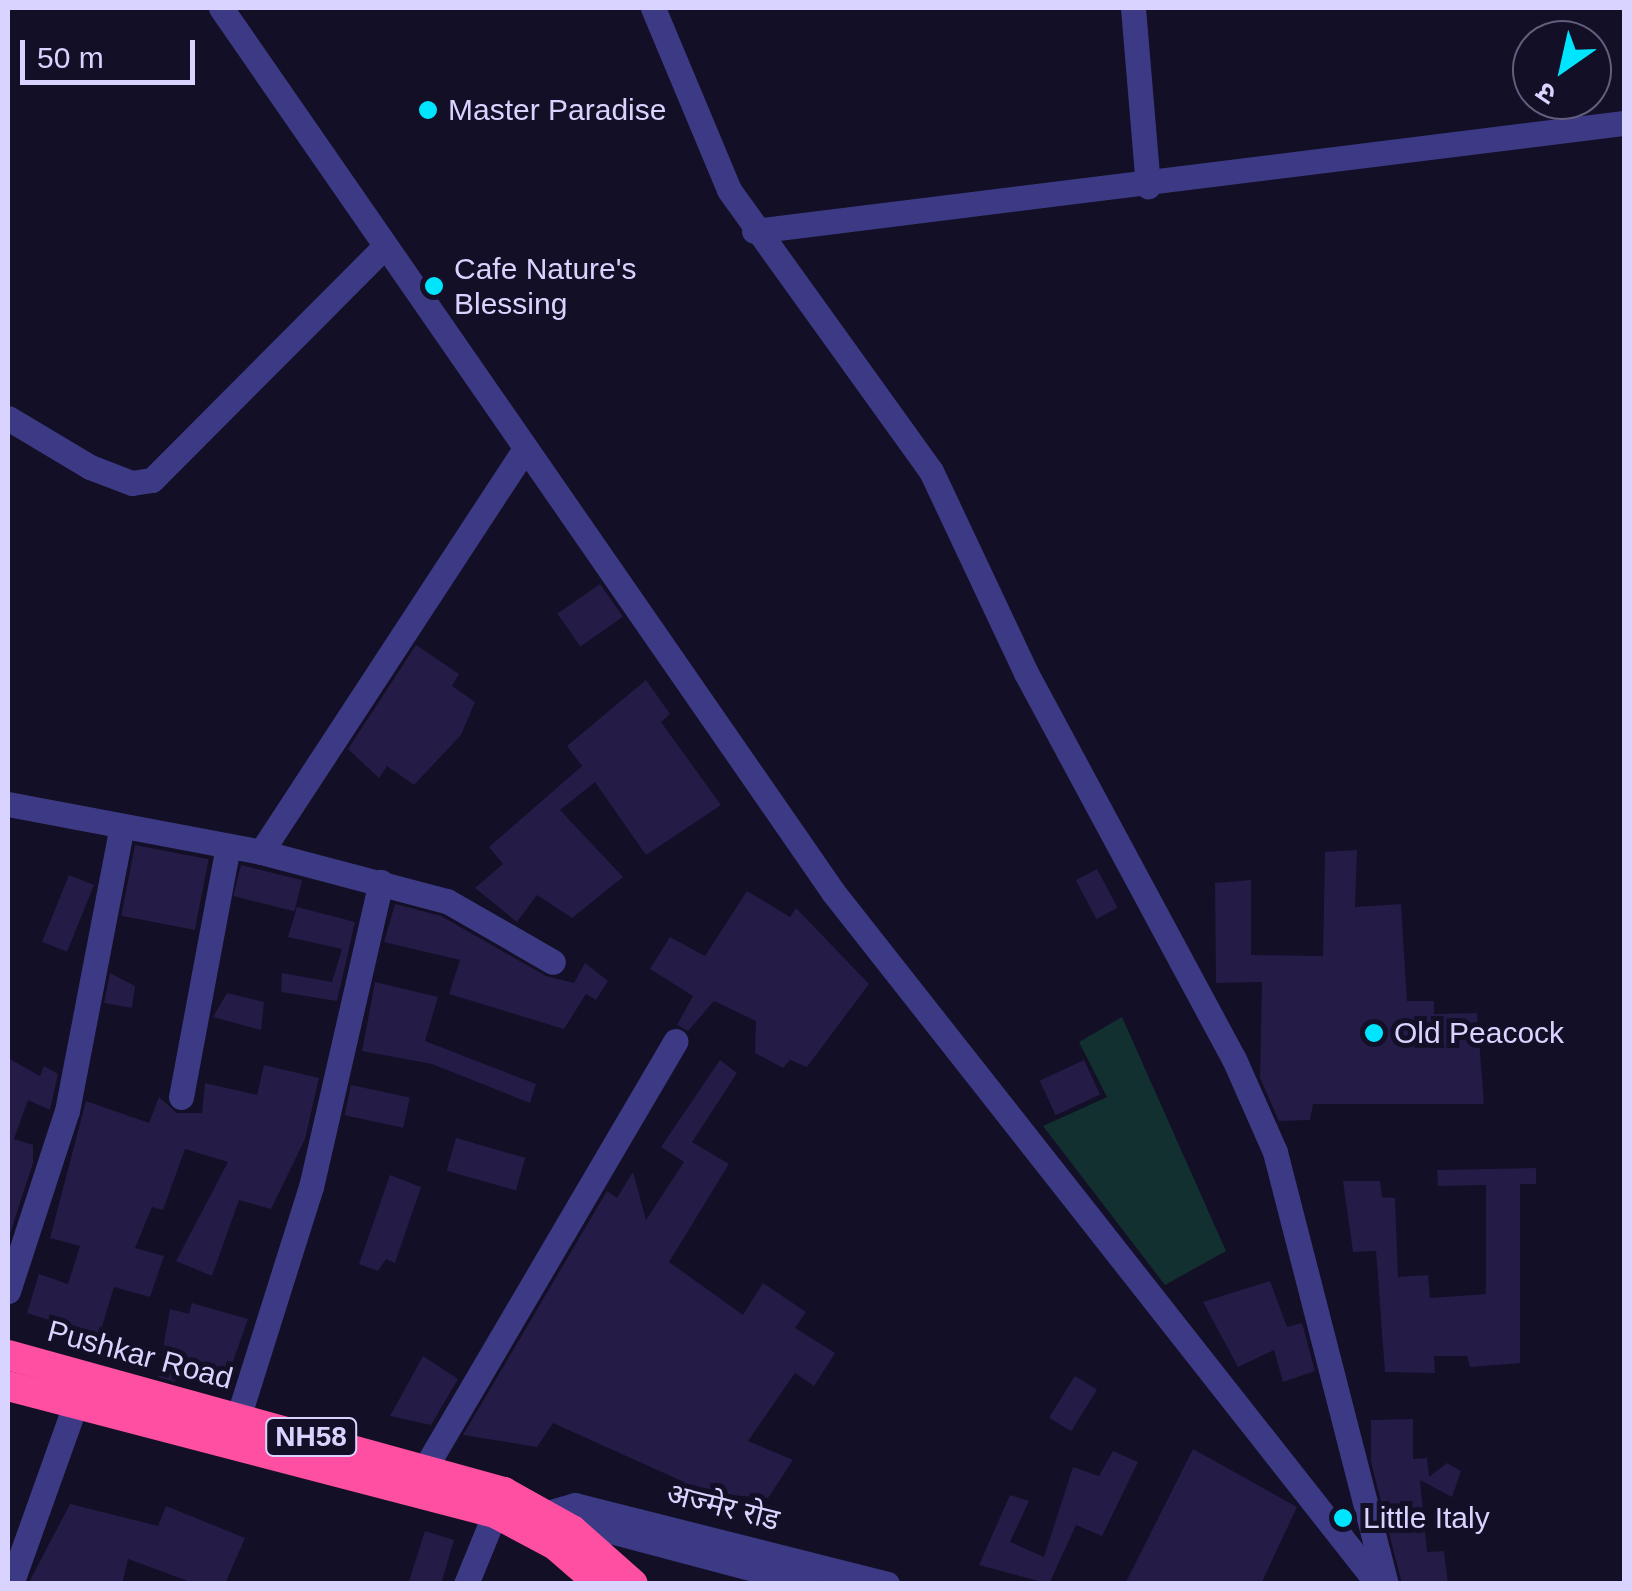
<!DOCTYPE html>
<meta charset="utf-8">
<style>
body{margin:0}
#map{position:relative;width:1632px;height:1591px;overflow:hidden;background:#130f26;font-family:Arial,"Noto Sans Devanagari",sans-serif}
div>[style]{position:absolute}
.green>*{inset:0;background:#12302f}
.building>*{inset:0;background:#241b47;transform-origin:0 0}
.minor>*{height:25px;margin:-12.5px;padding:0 12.5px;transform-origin:12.5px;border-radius:12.5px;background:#3d3a85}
.highway>*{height:30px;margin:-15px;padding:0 15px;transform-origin:15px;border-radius:15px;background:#ff4fa3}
.dots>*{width:28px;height:28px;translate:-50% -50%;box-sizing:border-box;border:5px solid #130f26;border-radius:50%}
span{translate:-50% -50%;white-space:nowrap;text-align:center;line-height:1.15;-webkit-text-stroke:10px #130f26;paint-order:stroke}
.shield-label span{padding:2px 8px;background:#130f26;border:2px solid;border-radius:8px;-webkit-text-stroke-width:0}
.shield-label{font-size:28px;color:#d9d4ff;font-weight:700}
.poi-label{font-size:30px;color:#d9d4ff}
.left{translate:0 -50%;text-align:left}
.street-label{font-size:30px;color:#d9d4ff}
.frame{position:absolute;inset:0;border:10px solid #d9d4ff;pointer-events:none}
.north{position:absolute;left:1512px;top:20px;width:100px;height:100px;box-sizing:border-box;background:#130f26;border:2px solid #625e7d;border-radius:50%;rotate:214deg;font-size:28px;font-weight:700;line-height:40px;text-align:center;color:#d9d4ff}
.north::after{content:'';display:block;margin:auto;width:35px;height:45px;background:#00e5ff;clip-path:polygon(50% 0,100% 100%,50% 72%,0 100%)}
.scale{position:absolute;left:20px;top:40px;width:175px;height:45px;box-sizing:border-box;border:5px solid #d9d4ff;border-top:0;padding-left:12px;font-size:30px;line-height:35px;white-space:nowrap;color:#d9d4ff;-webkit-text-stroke:8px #130f26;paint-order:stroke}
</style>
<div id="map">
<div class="green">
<div style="clip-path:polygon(1122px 1017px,1226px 1251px,1165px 1285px,1043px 1126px,1107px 1097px,1079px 1042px)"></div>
</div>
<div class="building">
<div style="left:600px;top:584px;width:40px;height:52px;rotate:55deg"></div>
<div style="clip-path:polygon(416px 645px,459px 674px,452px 686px,475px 702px,461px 735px,414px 785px,387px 766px,379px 778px,348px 749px)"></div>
<div style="clip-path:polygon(646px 680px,670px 714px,661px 722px,721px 805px,646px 855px,595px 782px,560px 810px,623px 877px,572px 918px,537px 895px,517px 922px,475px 888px,503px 864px,489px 847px,582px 766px,567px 746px)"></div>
<div style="left:135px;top:845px;width:75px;height:72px;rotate:11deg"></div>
<div style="clip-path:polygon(1357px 850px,1355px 907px,1401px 904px,1407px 1001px,1434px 1001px,1434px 1014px,1477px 1013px,1484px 1104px,1313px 1104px,1310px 1120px,1279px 1121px,1260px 1078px,1262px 982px,1216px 983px,1215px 883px,1251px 880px,1251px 955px,1323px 956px,1325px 852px)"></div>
<div style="left:241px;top:865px;width:63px;height:32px;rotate:14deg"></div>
<div style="left:1097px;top:869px;width:44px;height:24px;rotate:62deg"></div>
<div style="left:69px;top:875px;width:27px;height:72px;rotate:22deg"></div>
<div style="clip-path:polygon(747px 891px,790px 917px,796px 908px,869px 984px,807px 1067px,790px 1060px,783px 1068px,755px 1053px,756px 1021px,714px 1001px,688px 1031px,677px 1025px,693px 996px,650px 969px,670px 937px,705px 956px)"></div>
<div style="clip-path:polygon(395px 904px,441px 916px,546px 976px,574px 983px,585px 963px,608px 981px,596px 1000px,586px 994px,564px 1029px,449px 994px,460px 960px,384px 942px)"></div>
<div style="clip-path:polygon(297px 907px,355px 922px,337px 1001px,281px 992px,282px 973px,332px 982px,342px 949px,288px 937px)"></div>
<div style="clip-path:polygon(110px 973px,135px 986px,132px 1008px,104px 1003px)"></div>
<div style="clip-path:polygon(375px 982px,438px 997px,425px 1041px,536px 1084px,530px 1103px,432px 1064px,362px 1051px)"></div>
<div style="clip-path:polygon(227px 993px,264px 1002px,261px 1030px,213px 1017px)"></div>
<div style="clip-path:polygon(8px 1058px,40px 1076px,44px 1066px,58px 1074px,50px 1110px,28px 1100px,14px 1139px,33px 1145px,33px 1163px,8px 1240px)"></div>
<div style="clip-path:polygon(720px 1060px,737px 1073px,692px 1142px,729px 1164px,669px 1262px,743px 1315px,763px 1283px,806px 1312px,795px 1328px,835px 1353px,814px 1386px,795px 1373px,748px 1441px,793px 1460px,768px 1498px,681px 1491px,684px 1482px,553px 1423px,537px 1447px,463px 1435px,607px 1191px,617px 1198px,633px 1172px,646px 1220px,684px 1162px,661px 1147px)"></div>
<div style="left:1084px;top:1060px;width:38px;height:49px;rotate:65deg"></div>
<div style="clip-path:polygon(264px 1065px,319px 1078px,305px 1139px,271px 1209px,239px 1200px,212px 1276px,176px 1261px,228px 1162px,185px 1149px,163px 1210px,152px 1207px,135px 1248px,164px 1256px,150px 1297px,114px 1287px,99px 1336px,27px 1313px,39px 1274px,68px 1284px,80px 1246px,50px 1238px,86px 1101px,149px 1123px,159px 1097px,177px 1113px,202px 1113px,205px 1083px,257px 1095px)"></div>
<div style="left:351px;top:1085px;width:60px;height:31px;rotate:12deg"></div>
<div style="left:456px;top:1138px;width:72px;height:34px;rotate:16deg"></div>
<div style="clip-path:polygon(1536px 1168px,1536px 1184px,1520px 1184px,1520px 1363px,1470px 1367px,1467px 1356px,1434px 1356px,1435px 1373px,1385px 1372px,1376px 1251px,1353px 1252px,1343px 1181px,1380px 1181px,1382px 1197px,1395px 1198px,1398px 1277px,1428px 1275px,1430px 1298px,1486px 1294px,1486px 1185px,1438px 1186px,1437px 1170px)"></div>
<div style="clip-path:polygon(390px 1175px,421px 1187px,395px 1263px,386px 1259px,378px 1271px,359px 1264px)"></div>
<div style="clip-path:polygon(1270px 1281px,1287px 1327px,1302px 1323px,1315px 1371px,1283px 1382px,1274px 1350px,1238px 1367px,1203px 1302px)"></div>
<div style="clip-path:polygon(192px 1303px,248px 1319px,225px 1384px,178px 1370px,175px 1382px,158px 1377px,170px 1309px,189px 1314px)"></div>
<div style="clip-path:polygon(423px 1356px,458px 1379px,431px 1425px,390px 1416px)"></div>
<div style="left:1075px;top:1376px;width:26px;height:49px;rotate:32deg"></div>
<div style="clip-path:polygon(1413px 1419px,1413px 1459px,1427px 1458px,1429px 1477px,1447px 1463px,1461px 1471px,1452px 1497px,1420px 1480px,1427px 1552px,1444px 1551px,1448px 1584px,1402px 1584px,1371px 1462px,1371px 1420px)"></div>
<div style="clip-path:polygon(1193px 1449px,1297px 1507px,1261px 1584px,1125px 1584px)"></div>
<div style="clip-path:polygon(1113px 1451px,1138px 1462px,1102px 1536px,1076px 1525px,1049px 1584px,979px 1565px,1010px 1495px,1029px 1501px,1010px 1542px,1044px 1557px,1073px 1467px,1099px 1476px)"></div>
<div style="clip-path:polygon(70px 1504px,158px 1526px,166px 1506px,245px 1538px,225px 1584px,196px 1584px,128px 1559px,122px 1584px,28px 1584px)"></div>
<div style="clip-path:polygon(425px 1531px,454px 1540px,441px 1584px,408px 1584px)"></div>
</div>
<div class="minor">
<div style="left:221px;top:8px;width:1075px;rotate:55.3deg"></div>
<div style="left:833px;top:892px;width:881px;rotate:51.78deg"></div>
<div style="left:653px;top:8px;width:197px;rotate:67.3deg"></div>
<div style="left:729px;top:190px;width:346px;rotate:54.3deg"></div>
<div style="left:931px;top:471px;width:223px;rotate:64.8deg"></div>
<div style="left:1026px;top:673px;width:438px;rotate:61.7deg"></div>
<div style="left:1234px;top:1059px;width:102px;rotate:66.2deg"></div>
<div style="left:1275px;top:1152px;width:446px;rotate:75.6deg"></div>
<div style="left:1133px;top:8px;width:179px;rotate:85.2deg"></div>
<div style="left:754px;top:231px;width:877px;rotate:-7.08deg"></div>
<div style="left:8px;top:418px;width:96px;rotate:30.9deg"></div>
<div style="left:90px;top:467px;width:45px;rotate:20.9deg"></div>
<div style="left:132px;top:483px;width:20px;rotate:-9deg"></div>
<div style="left:152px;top:480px;width:329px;rotate:-45.1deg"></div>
<div style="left:8px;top:804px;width:258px;rotate:10.7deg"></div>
<div style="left:261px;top:852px;width:192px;rotate:14.8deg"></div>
<div style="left:447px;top:901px;width:122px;rotate:29.9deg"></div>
<div style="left:261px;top:852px;width:483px;rotate:-56.8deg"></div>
<div style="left:181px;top:1097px;width:255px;rotate:-79.4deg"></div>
<div style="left:8px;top:1291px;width:189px;rotate:-71.9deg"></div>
<div style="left:67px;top:1111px;width:290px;rotate:-79.1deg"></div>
<div style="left:238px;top:1418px;width:242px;rotate:-72.5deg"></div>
<div style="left:311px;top:1187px;width:313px;rotate:-77.1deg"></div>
<div style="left:425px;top:1468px;width:495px;rotate:-59.6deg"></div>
<div style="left:530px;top:1518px;width:47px;rotate:-16.1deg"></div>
<div style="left:575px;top:1505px;width:322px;rotate:14.2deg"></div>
<div style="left:562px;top:1538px;width:38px;rotate:-15deg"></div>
<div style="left:599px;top:1528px;width:219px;rotate:14.8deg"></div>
<div style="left:11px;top:1584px;width:210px;rotate:-70.3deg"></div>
<div style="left:466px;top:1584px;width:95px;rotate:-67.8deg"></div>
</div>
<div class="highway">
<div style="left:8px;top:1355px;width:515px;rotate:15.44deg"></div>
<div style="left:504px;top:1492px;width:78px;rotate:29.2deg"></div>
<div style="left:572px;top:1530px;width:81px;rotate:41.5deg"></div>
<div style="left:8px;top:1386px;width:503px;rotate:14.62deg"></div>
<div style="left:495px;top:1513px;width:68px;rotate:28.1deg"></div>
<div style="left:555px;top:1545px;width:60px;rotate:40.9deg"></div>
</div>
<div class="dots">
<div style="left:428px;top:110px;background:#00e5ff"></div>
<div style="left:434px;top:286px;background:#00e5ff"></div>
<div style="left:1374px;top:1033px;background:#00e5ff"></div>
<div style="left:1343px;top:1518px;background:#00e5ff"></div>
</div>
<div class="shield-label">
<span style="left:311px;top:1437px">NH58</span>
</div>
<div class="poi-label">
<span class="left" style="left:448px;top:110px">Master Paradise</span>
<span class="left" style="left:454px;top:286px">Cafe Nature's<br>Blessing</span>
<span class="left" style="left:1394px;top:1033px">Old Peacock</span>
<span class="left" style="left:1363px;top:1518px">Little Italy</span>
</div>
<div class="street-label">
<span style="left:140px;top:1355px;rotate:15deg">Pushkar Road</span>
<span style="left:723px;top:1507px;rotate:14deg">अज्मेर रोड</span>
</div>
<div class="frame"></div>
<div class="north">उ</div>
<div class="scale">50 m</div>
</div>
